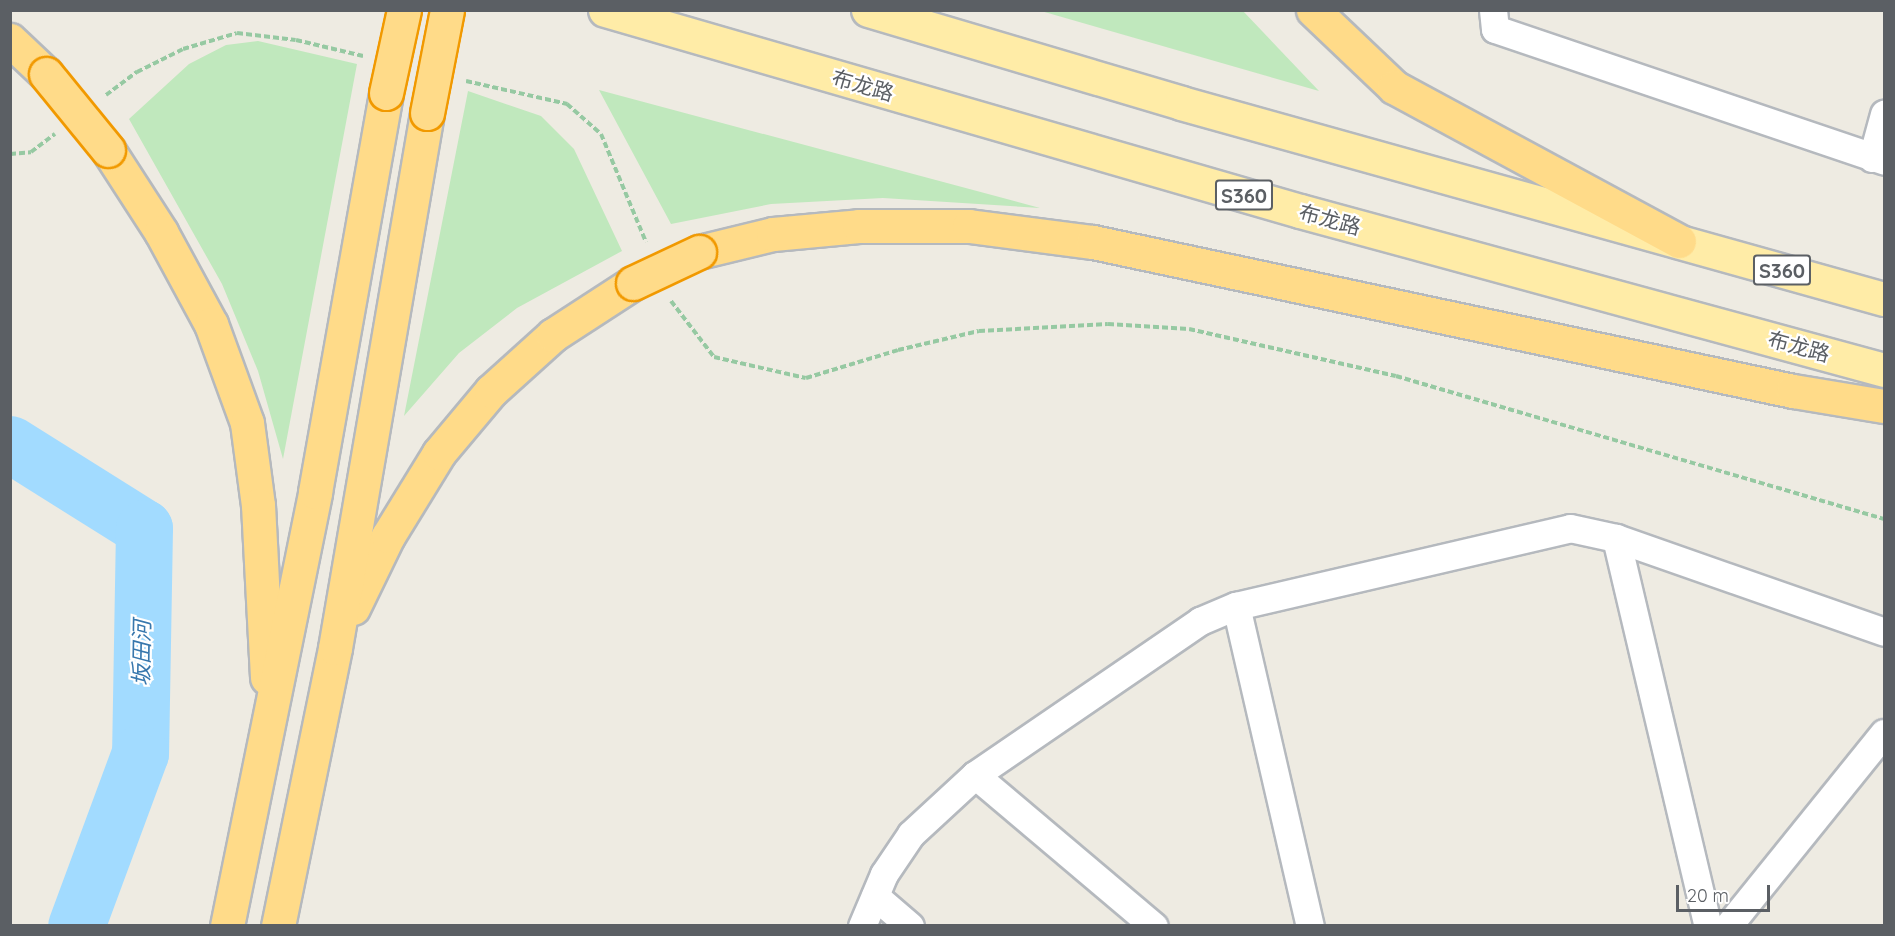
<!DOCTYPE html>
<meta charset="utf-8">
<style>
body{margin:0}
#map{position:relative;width:1895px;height:936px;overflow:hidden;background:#eeebe2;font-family:Quicksand,"Noto Sans SC",sans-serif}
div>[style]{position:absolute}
.green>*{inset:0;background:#c0e8bd}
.river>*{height:57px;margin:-28.5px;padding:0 28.5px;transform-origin:28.5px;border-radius:28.5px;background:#a2dbff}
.path>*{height:4px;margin-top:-2px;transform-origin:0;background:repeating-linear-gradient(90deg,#96c9a2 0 6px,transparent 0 9px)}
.roads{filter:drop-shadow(2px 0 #b5b9be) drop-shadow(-2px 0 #b5b9be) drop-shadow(0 2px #b5b9be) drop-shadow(0 -2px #b5b9be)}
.street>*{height:27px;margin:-13.5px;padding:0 13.5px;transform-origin:13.5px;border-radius:13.5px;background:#fff}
.primary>*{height:33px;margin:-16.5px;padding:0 16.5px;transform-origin:16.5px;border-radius:16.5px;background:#ffeca7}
.highway>*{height:33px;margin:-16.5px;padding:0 16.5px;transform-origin:16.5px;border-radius:16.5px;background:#ffdb89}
.bridges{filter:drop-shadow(2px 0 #f19900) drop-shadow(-2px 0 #f19900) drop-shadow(0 2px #f19900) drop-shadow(0 -2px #f19900)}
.highway-bridge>*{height:33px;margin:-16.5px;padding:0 16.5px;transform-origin:16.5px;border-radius:16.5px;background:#ffdb89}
span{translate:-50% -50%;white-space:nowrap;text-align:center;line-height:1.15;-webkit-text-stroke:4.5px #fff;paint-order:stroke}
.shield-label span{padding:2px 4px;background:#fff;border:2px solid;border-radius:4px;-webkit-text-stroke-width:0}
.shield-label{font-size:20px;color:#5b5f64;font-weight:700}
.street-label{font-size:21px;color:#5b5f64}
.water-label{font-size:22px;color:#3777ad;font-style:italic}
.frame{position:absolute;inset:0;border:12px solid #5b5f64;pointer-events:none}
.scale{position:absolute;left:1676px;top:885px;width:94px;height:27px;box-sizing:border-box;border:3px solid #5b5f64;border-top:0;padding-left:8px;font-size:18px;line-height:21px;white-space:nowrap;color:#5b5f64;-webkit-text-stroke:4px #fff;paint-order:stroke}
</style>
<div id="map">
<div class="green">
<div style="clip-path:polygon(1041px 11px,1243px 11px,1319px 91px)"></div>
<div style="clip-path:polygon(258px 41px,357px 64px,283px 459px,258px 371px,222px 284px,129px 119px,189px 64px,226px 45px)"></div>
<div style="clip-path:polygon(599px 90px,1040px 208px,883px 198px,771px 204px,671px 224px)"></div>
<div style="clip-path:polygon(468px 91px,541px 116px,574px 149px,622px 251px,517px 308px,459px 353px,404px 416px)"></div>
</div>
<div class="river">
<div style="left:10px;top:444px;width:158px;rotate:32.1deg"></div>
<div style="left:144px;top:528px;width:225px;rotate:91deg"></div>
<div style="left:140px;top:753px;width:184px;rotate:110.3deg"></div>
</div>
<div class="path">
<div style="left:466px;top:81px;width:104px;rotate:12.8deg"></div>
<div style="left:567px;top:104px;width:45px;rotate:41.4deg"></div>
<div style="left:601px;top:134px;width:117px;rotate:67.4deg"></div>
<div style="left:106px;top:95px;width:39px;rotate:-37deg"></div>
<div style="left:137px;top:72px;width:51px;rotate:-26.6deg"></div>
<div style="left:183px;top:49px;width:56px;rotate:-16.5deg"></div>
<div style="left:237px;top:33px;width:59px;rotate:6.8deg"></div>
<div style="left:296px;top:40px;width:69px;rotate:13.4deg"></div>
<div style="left:10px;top:154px;width:21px;rotate:-5deg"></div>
<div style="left:31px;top:152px;width:30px;rotate:-37deg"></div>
<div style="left:671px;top:301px;width:71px;rotate:52.5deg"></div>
<div style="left:714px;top:357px;width:94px;rotate:12.9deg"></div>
<div style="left:806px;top:378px;width:96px;rotate:-16.9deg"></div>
<div style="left:898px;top:350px;width:83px;rotate:-13.2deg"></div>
<div style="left:979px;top:331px;width:129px;rotate:-3.1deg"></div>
<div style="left:1108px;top:324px;width:81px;rotate:3.5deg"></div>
<div style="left:1189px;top:329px;width:212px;rotate:12.8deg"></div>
<div style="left:1396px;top:376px;width:509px;rotate:16.33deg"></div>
</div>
<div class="roads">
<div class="street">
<div style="left:1493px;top:10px;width:19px;rotate:84deg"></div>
<div style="left:1495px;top:29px;width:411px;rotate:18.7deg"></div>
<div style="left:1872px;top:158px;width:46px;rotate:-74.7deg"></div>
<div style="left:1616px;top:538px;width:399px;rotate:76.7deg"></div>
<div style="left:1236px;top:606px;width:328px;rotate:77deg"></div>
<div style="left:975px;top:775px;width:234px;rotate:40.2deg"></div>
<div style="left:875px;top:896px;width:46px;rotate:40.6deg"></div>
<div style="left:862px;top:926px;width:56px;rotate:-67.1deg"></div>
<div style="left:884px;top:874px;width:48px;rotate:-56deg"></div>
<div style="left:911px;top:834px;width:87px;rotate:-42.7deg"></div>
<div style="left:975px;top:775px;width:273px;rotate:-34.4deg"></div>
<div style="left:1200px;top:621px;width:39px;rotate:-23deg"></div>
<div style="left:1236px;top:606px;width:343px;rotate:-13.1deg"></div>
<div style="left:1570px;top:528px;width:47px;rotate:12.3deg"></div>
<div style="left:1616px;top:538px;width:284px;rotate:19.3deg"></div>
<div style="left:1728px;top:926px;width:248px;rotate:-51.1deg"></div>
</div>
<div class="primary">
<div style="left:605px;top:10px;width:723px;rotate:16.13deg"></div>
<div style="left:1300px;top:211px;width:605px;rotate:15.23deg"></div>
<div style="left:868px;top:10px;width:327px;rotate:16.5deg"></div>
<div style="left:1181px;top:103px;width:730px;rotate:15.58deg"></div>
</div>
<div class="highway">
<div style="left:1313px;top:10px;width:112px;rotate:43.5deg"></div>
<div style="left:1394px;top:87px;width:324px;rotate:28.4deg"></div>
<div style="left:10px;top:40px;width:50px;rotate:43.4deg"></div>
<div style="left:108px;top:150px;width:98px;rotate:57.1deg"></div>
<div style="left:161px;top:232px;width:105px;rotate:61.5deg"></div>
<div style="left:211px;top:324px;width:105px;rotate:70deg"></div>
<div style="left:247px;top:423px;width:83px;rotate:82.4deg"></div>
<div style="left:258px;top:505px;width:173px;rotate:87deg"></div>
<div style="left:699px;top:252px;width:76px;rotate:-13.7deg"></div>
<div style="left:773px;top:234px;width:86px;rotate:-5.3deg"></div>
<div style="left:859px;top:226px;width:110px"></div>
<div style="left:969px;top:226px;width:125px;rotate:7.4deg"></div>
<div style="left:1093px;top:242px;width:716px;rotate:12.02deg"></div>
<div style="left:1793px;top:391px;width:92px;rotate:9.4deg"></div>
<div style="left:353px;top:608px;width:80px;rotate:-64.1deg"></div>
<div style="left:388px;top:536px;width:97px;rotate:-58.4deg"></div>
<div style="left:439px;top:453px;width:81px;rotate:-50deg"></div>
<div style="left:491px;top:391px;width:84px;rotate:-42.1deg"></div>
<div style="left:553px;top:335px;width:95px;rotate:-33deg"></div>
<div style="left:227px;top:926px;width:443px;rotate:-78.5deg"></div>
<div style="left:315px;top:492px;width:405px;rotate:-79.9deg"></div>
<div style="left:278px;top:926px;width:284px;rotate:-78.4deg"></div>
<div style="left:335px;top:648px;width:543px;rotate:-80.24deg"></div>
</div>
</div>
<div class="bridges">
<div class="highway-bridge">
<div style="left:46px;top:74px;width:98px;rotate:50.8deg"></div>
<div style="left:386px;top:93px;width:85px;rotate:-77.8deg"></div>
<div style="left:427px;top:113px;width:105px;rotate:-79deg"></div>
<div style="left:633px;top:283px;width:73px;rotate:-25.2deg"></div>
</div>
</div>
<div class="shield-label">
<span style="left:1244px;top:195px">S360</span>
<span style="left:1782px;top:270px">S360</span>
</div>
<div class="street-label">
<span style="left:863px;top:85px;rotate:16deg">布龙路</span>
<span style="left:1330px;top:219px;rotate:15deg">布龙路</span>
<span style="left:1799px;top:346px;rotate:15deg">布龙路</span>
</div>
<div class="water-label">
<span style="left:142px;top:653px;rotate:-89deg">坂田河</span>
</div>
<div class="frame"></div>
<div class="scale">20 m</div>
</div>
